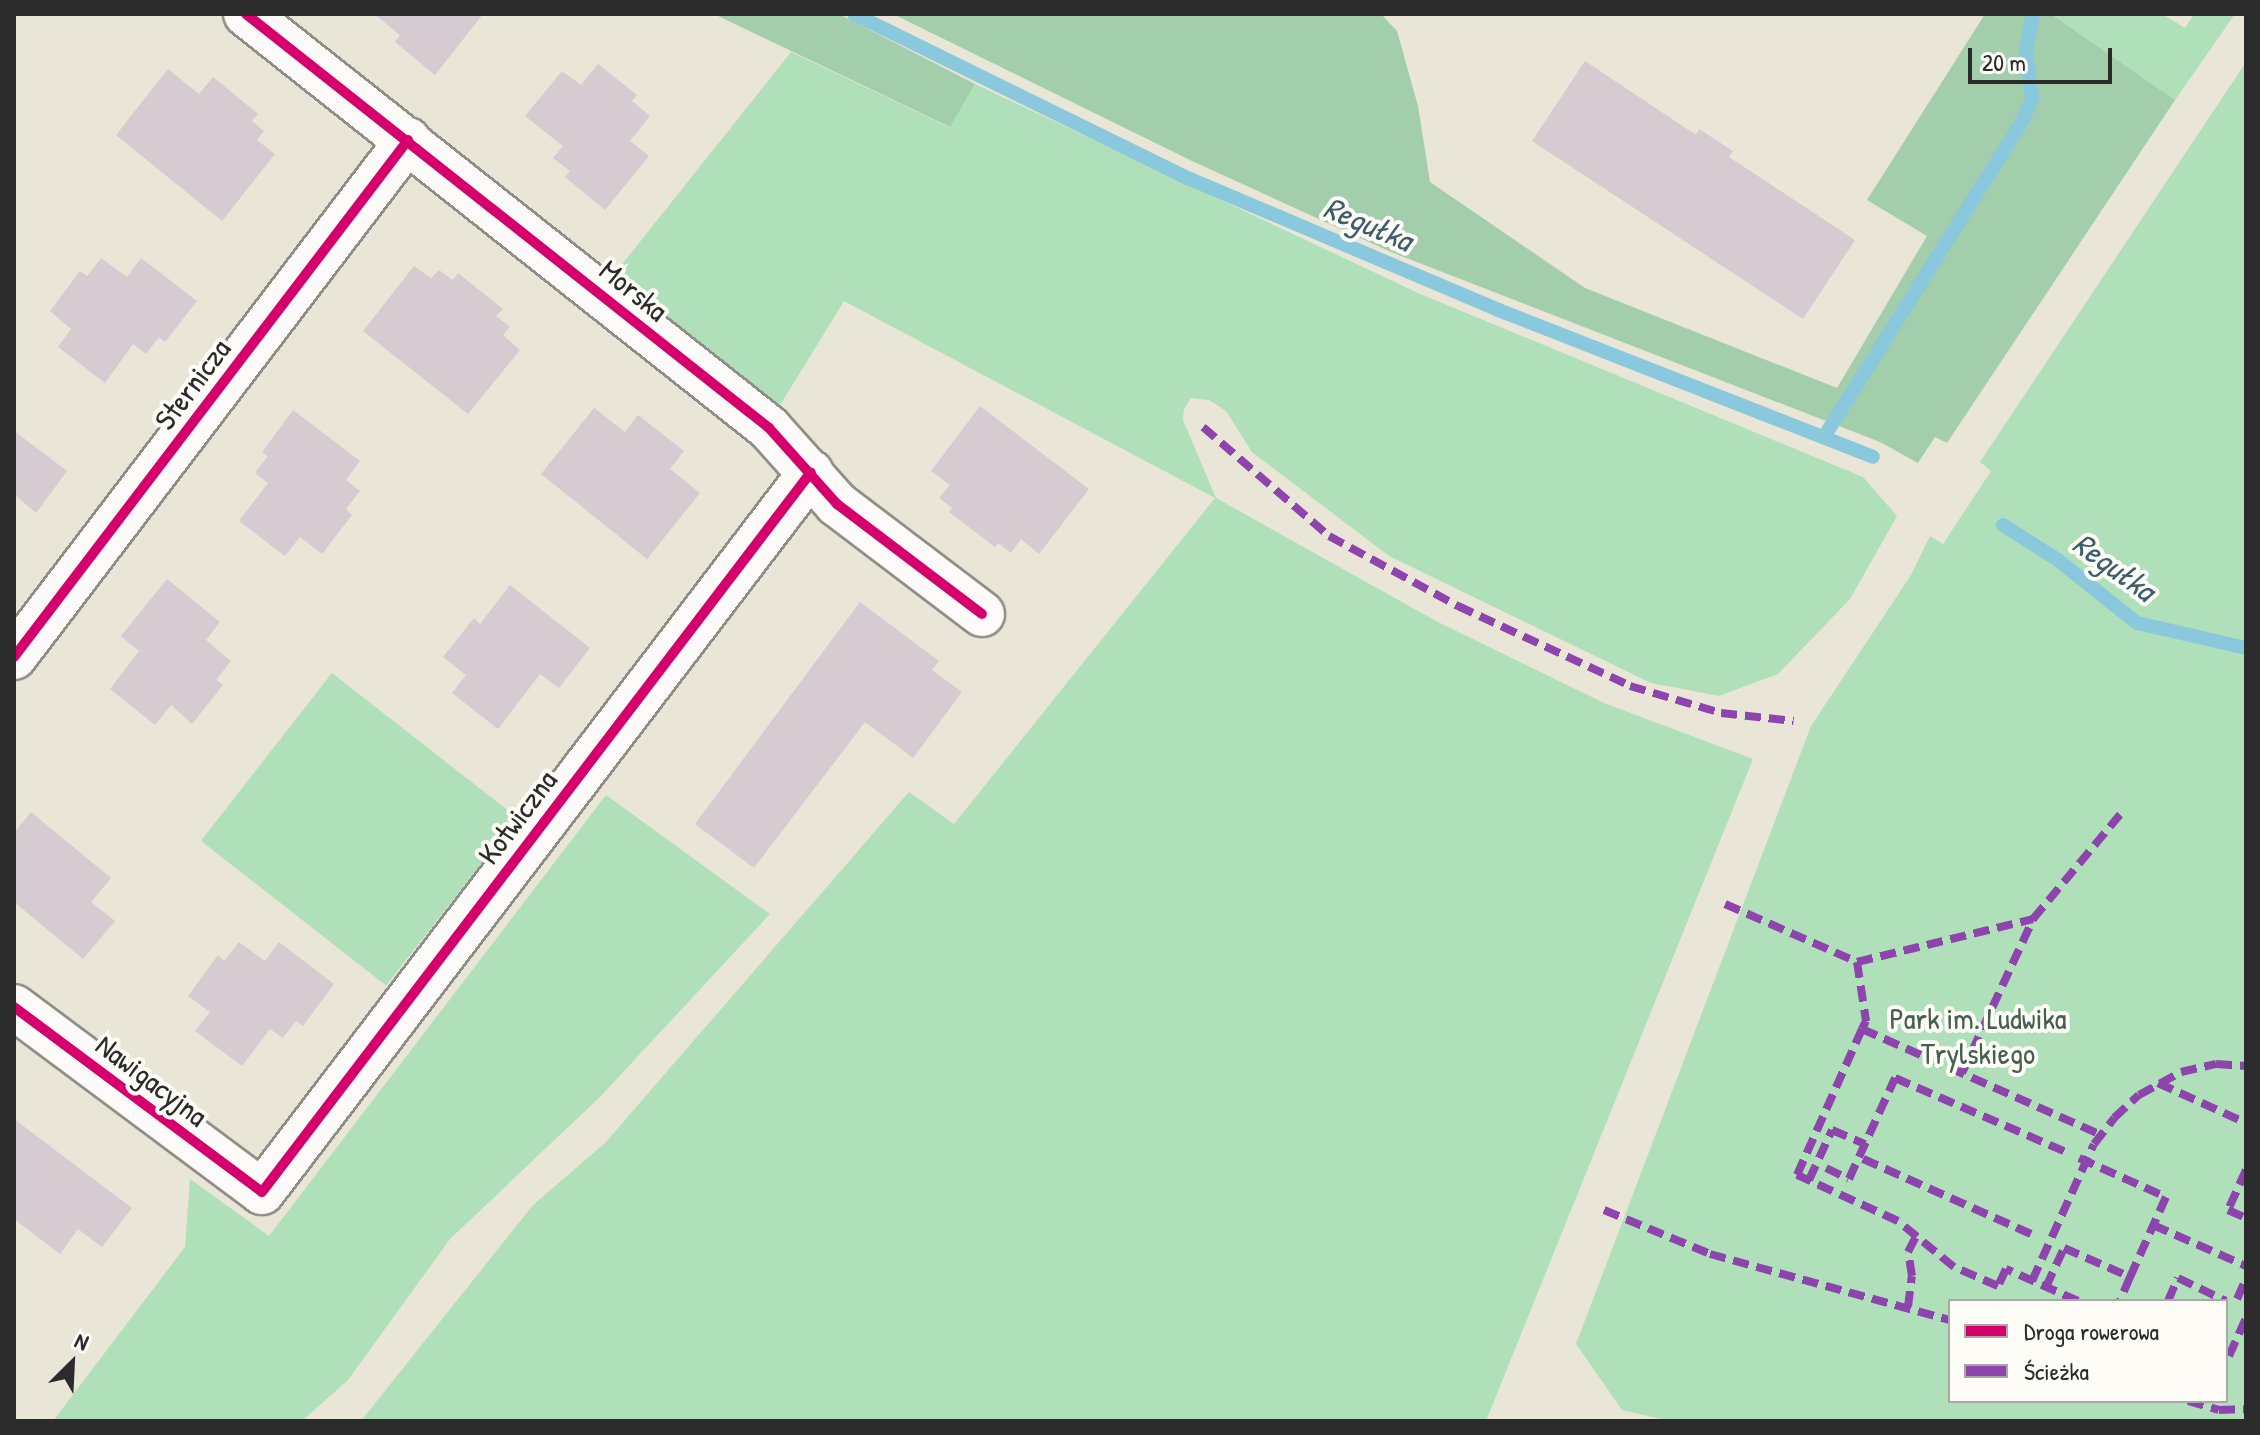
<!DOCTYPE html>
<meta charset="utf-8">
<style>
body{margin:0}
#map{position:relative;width:2260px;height:1435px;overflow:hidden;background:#e9e5d7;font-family:"Patrick Hand",sans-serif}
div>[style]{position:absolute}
.green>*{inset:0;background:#b0e0b9;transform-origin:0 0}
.forest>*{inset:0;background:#a2ceab}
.stream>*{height:14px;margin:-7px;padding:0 7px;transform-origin:7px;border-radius:7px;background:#8ac9dd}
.building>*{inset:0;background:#d5cbd1}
.roads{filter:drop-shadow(2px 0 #908e87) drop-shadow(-2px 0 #908e87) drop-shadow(0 2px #908e87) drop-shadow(0 -2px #908e87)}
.street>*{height:44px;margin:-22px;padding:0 22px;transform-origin:22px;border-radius:22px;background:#fcfbf9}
.quiet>*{height:8px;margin-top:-4px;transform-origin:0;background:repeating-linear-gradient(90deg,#8e44ad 0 16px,transparent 0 24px)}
.cycleway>*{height:10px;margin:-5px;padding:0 5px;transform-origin:5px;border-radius:5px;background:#d6006c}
span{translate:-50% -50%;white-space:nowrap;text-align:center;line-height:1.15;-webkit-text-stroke:8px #fdfcf7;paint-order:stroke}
.street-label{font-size:30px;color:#2b2b2b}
.park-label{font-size:30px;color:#45604e}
.water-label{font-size:32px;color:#3e5e6a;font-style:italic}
.frame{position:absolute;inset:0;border:16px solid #2b2b2b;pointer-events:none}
.legend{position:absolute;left:1948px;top:1299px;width:280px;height:104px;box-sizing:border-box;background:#fdfcf7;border:2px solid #a9a8a5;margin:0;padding:10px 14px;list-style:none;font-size:24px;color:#2b2b2b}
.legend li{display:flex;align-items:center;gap:16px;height:40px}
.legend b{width:40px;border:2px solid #a9a8a5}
.north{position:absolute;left:32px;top:1323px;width:80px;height:80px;-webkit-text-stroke:6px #fdfcf7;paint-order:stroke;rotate:24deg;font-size:22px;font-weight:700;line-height:32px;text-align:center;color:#2b2b2b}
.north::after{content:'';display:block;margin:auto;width:28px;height:36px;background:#2b2b2b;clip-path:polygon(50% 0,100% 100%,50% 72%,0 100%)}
.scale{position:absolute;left:1968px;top:48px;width:144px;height:36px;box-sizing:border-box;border:4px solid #2b2b2b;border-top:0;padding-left:10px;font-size:24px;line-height:28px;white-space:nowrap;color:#2b2b2b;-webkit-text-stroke:6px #fdfcf7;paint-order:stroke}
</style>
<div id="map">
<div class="green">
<div style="clip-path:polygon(2051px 14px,2162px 14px,2185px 28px,2194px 14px,2235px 14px,2175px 100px)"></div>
<div style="clip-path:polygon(791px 52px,949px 127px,975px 84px,1418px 293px,1863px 477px,1897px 516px,1850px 599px,1778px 674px,1719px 696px,1651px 683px,1389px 556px,1252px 452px,1226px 411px,1209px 400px,1191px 398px,1184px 409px,1183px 420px,1216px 498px,1436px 621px,1604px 703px,1753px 759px,1486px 1421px,361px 1421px,533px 1205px,605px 1143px,909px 792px,954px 824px,1215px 498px,844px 301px,777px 410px,612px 277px)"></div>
<div style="clip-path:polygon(evenodd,2246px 62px,2246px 1421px,1669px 1421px,1622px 1410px,1576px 1344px,1811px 726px,1911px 575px,1930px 536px,1943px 544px,1991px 471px,1980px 462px,2246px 62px,2226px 1301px,2226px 1401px,1950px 1401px,1950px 1301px,2226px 1301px)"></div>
<div style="left:332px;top:673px;width:235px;height:213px;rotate:38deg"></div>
<div style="clip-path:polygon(606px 795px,770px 914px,600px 1097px,450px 1239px,348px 1380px,302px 1421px,53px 1421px,185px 1247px,190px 1179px,269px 1236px)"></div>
</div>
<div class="forest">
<div style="clip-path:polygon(714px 14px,839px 14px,975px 84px,950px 127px)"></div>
<div style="clip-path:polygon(893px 14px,1381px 14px,1397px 31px,1418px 106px,1430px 182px,1585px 288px,1837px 388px,1927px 236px,1867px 200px,1985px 14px,2051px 14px,2175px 100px,1947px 443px,1935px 437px,1918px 463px,1880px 442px,1391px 252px,1192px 161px)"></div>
</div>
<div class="stream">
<div style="left:854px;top:14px;width:374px;rotate:26.2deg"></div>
<div style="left:1190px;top:179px;width:343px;rotate:23deg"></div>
<div style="left:1506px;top:313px;width:394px;rotate:21.4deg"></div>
<div style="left:1824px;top:437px;width:374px;rotate:-57.9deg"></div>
<div style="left:2023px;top:120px;width:24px;rotate:-68deg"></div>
<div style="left:2032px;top:98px;width:48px;rotate:-97.1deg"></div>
<div style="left:2026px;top:50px;width:37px;rotate:-79deg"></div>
<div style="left:2003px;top:525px;width:65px;rotate:32.5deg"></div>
<div style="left:2058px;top:560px;width:101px;rotate:38.6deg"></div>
<div style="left:2137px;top:623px;width:112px;rotate:12.9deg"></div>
</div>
<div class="building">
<div style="clip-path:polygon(374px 14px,483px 14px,435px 75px,395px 42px,400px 35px)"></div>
<div style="clip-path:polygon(1585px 61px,1696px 135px,1699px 129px,1733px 151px,1729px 157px,1855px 240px,1803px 319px,1532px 141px)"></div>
<div style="clip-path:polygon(598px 64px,637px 95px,632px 101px,650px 116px,630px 141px,649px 156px,605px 210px,565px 177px,570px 171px,553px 158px,563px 146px,525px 116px,562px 71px,581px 85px)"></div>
<div style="clip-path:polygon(168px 69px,199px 94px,213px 77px,258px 114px,252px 121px,264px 131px,257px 140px,275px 154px,222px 221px,116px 135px)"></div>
<div style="clip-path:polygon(101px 258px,127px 277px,141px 258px,197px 301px,165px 342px,159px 337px,146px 354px,133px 344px,105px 383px,58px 347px,71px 329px,50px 311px,80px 271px,87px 276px)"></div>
<div style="clip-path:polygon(414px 266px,431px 278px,439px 270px,453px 280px,458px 273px,503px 309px,496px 316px,510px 327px,503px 335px,520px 350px,468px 414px,363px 331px)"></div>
<div style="clip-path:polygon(980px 406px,1089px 489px,1039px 554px,1021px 539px,1011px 553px,998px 543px,995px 547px,949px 512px,952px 508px,939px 498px,950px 485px,931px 471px)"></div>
<div style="clip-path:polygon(594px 408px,625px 432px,638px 415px,684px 451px,670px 469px,700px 493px,647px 559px,541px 474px)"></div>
<div style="clip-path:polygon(293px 410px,360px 461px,346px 480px,360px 491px,346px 509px,352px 515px,322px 554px,300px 537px,285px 556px,239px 521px,268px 483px,255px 473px,268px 456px,262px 452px)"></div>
<div style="clip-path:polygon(14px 431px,67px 471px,36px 513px,14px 494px)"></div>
<div style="clip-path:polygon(167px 579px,220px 622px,206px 640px,231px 661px,216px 680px,223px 685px,192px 724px,171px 705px,155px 725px,110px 689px,139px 651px,121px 636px)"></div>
<div style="clip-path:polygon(510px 585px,590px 648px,559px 688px,540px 674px,498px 729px,452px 693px,466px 675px,443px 657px,474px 618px,480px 624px)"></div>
<div style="clip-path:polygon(860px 602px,939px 661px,932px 670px,962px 692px,913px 758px,865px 722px,754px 868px,695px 824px)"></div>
<div style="clip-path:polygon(31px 812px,111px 878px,91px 902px,115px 921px,83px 959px,14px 902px,14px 833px)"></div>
<div style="clip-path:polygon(239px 942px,265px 961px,279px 942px,334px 984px,303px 1026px,296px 1021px,283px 1038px,270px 1029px,242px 1066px,195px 1031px,210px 1012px,188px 996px,218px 955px,224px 961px)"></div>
<div style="clip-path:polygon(14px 1119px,132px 1208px,102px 1247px,78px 1229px,60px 1254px,14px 1219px)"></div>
</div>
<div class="roads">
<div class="street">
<div style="left:246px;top:14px;width:667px;rotate:38.36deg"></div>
<div style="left:769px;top:428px;width:102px;rotate:48.2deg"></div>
<div style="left:837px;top:504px;width:182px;rotate:37.2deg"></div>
<div style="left:14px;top:657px;width:650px;rotate:-52.69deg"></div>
<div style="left:14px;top:1007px;width:309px;rotate:36.7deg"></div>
<div style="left:262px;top:1192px;width:905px;rotate:-52.67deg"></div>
</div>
</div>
<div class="quiet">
<div style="left:1203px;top:427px;width:167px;rotate:40.9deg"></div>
<div style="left:1329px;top:536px;width:147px;rotate:28.5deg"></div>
<div style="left:1458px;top:606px;width:190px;rotate:24.9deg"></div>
<div style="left:1630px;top:686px;width:95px;rotate:16.5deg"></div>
<div style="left:1721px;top:713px;width:73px;rotate:6.3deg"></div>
<div style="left:1725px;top:904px;width:144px;rotate:23.7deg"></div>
<div style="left:1857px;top:962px;width:181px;rotate:-13.7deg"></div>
<div style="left:1857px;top:962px;width:60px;rotate:81.3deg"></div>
<div style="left:1866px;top:1021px;width:9px;rotate:117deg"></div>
<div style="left:1962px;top:1073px;width:170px;rotate:-65.2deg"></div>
<div style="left:2033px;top:919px;width:139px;rotate:-50.2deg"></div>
<div style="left:2158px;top:1083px;width:97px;rotate:24.4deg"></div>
<div style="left:2079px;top:1158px;width:95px;rotate:24.1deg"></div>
<div style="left:2166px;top:1197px;width:88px;rotate:114.2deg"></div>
<div style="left:1826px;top:1168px;width:25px;rotate:26deg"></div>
<div style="left:1849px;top:1179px;width:24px;rotate:-66deg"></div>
<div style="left:2246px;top:1170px;width:44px;rotate:114.2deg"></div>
<div style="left:2228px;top:1210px;width:20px;rotate:24deg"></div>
<div style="left:1809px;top:1180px;width:55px;rotate:-65.3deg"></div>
<div style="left:1832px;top:1130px;width:36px;rotate:23deg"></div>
<div style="left:1604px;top:1210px;width:115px;rotate:22.5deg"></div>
<div style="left:1710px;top:1254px;width:249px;rotate:15.4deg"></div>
<div style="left:2153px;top:1225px;width:102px;rotate:23.8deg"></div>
<div style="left:2031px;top:1234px;width:188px;rotate:-155.9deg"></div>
<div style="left:1859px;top:1157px;width:87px;rotate:-65.5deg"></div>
<div style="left:1895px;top:1078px;width:186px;rotate:23.4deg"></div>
<div style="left:2032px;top:1281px;width:150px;rotate:-65.7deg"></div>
<div style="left:2094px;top:1144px;width:33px;rotate:-52deg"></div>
<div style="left:2114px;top:1118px;width:34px;rotate:-43deg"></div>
<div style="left:2139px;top:1095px;width:48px;rotate:-28.7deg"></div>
<div style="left:2181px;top:1072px;width:36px;rotate:-13deg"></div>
<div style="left:2216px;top:1064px;width:30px;rotate:4deg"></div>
<div style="left:2046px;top:1287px;width:43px;rotate:-65.2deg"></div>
<div style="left:2064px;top:1248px;width:72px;rotate:23.7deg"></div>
<div style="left:2130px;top:1277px;width:26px;rotate:113deg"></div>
<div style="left:2237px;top:1299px;width:22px;rotate:-66deg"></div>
<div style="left:2078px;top:1301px;width:79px;rotate:-156deg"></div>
<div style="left:2006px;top:1269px;width:19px;rotate:115deg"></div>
<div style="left:1998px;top:1286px;width:48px;rotate:-156.6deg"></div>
<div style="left:1954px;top:1267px;width:72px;rotate:-140.6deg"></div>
<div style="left:1898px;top:1221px;width:111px;rotate:-155.5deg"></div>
<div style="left:1797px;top:1175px;width:160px;rotate:-66deg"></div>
<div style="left:1862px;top:1029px;width:259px;rotate:23.9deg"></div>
<div style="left:2168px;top:1301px;width:25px;rotate:-67deg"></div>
<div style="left:2178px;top:1278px;width:53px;rotate:25.6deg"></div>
<div style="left:1908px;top:1307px;width:31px;rotate:-83deg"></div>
<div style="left:1912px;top:1276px;width:24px;rotate:-99deg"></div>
<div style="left:1908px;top:1252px;width:18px;rotate:-63deg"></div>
<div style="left:2229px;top:1356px;width:42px;rotate:-65.9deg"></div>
<div style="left:2188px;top:1401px;width:32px;rotate:16deg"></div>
<div style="left:2219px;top:1410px;width:27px;rotate:-2deg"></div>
</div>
<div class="cycleway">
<div style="left:246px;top:14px;width:667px;rotate:38.36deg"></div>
<div style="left:769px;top:428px;width:102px;rotate:48.2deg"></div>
<div style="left:837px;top:504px;width:182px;rotate:37.2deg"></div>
<div style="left:14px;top:657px;width:650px;rotate:-52.69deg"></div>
<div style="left:14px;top:1007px;width:309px;rotate:36.7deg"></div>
<div style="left:262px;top:1192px;width:905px;rotate:-52.67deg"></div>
</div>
<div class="street-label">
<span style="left:634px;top:290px;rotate:39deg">Morska</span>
<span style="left:192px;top:384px;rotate:-53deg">Sternicza</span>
<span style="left:517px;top:817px;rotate:-53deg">Kotwiczna</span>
<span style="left:152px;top:1080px;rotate:37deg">Nawigacyjna</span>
</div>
<div class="park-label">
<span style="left:1978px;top:1035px">Park im. Ludwika<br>Trylskiego</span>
</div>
<div class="water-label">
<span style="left:1368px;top:224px;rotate:23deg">Regułka</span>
<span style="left:2114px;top:567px;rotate:36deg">Regułka</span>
</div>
<div class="frame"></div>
<ul class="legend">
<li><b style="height:10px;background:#d6006c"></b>Droga rowerowa</li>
<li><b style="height:10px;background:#8e44ad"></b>Ścieżka</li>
</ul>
<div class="north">N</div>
<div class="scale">20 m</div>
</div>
